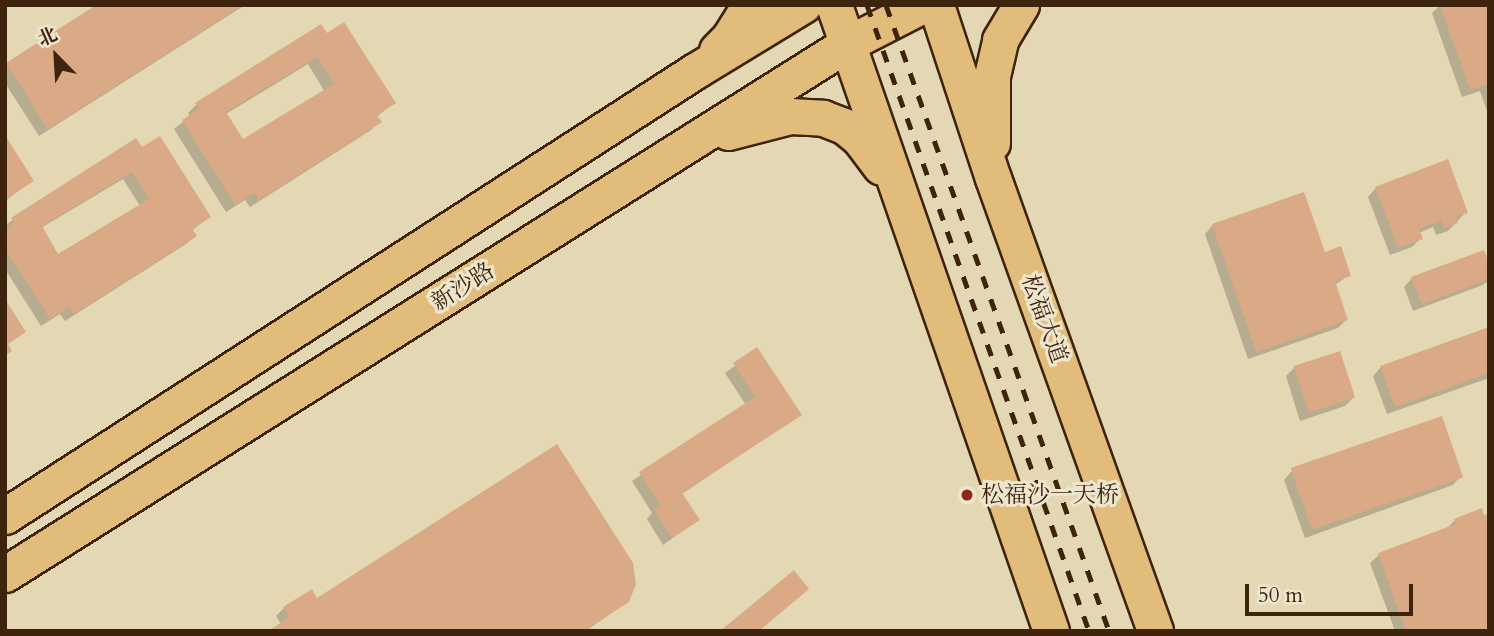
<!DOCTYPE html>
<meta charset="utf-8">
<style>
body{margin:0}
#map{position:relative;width:1494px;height:636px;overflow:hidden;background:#e4d7b3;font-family:Cardo,"Noto Serif SC",serif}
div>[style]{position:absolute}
.shadow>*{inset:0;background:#0003}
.building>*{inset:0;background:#daaa87;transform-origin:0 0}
.roads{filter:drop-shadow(2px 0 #3e240c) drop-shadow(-2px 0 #3e240c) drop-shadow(0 2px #3e240c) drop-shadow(0 -2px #3e240c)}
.major>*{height:35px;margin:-17.5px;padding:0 17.5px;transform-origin:17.5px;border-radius:17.5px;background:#e2bc7a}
.rail>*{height:5px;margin-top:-2.5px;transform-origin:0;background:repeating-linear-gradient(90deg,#3e240c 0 12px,transparent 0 24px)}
.dots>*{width:19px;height:19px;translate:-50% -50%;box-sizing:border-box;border:4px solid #ede5ce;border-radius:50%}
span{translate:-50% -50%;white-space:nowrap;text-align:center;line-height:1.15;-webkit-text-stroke:6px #ede5ce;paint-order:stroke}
.street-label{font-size:23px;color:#3e240c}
.poi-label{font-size:23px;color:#3e240c}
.left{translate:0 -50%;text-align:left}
.frame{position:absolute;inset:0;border:7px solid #3e240c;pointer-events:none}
.north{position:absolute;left:21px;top:21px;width:70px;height:70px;-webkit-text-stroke:5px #ede5ce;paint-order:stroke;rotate:336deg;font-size:19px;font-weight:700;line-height:28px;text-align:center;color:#3e240c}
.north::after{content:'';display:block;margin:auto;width:24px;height:32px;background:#3e240c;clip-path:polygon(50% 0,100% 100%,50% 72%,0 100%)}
.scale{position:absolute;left:1245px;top:584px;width:168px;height:32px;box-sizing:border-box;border:4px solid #3e240c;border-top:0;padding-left:9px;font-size:21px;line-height:24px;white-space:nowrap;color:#3e240c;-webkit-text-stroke:5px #ede5ce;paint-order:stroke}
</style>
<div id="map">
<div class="shadow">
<div style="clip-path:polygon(99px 5px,245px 5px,39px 136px,5px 83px,5px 66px)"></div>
<div style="clip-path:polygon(1440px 5px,1489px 5px,1489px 117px,1480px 91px,1462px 97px,1432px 13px)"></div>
<div style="clip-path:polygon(evenodd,326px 35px,394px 103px,376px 117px,379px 122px,371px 130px,250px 207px,245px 200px,226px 212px,174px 129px,190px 116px,188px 113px,196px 105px,326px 35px,308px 64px,325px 92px,243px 142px,226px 114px,308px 64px)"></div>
<div style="clip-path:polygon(5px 138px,32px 181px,5px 201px)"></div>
<div style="clip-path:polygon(evenodd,136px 141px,209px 217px,191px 231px,195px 236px,186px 244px,65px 321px,60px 314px,41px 326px,5px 269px,5px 225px,136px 141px,123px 179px,140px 206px,57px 256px,41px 228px,123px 179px)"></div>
<div style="clip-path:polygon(1376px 188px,1466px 212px,1448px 231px,1436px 235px,1433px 227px,1419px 233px,1421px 238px,1412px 247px,1390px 255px,1368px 197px)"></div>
<div style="clip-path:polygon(1213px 225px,1324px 254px,1349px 275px,1335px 285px,1346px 320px,1338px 328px,1248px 359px,1205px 234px)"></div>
<div style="clip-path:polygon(1489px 269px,1489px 280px,1483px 285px,1413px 311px,1404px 287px,1412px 278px)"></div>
<div style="clip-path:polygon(1489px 329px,1489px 378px,1387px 414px,1373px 376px,1381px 367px)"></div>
<div style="clip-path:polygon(757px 350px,799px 415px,682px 494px,698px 520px,663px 545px,647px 519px,652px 513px,632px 481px,746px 405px,725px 373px)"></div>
<div style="clip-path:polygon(1294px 368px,1353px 398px,1345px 406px,1300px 421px,1286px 376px)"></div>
<div style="clip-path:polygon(1292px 471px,1461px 476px,1453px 485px,1305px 538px,1284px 480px)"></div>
<div style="clip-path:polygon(1483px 517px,1489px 631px,1395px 631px,1370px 563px,1379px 555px,1446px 529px,1455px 520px)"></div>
<div style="clip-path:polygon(317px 600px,628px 601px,586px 631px,271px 631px,281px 624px,276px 616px,284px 608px)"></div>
</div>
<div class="building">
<div style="clip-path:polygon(96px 5px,243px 5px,48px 129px,6px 63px)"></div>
<div style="clip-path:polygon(1440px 5px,1489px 5px,1489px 84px,1470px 90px)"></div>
<div style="clip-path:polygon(evenodd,344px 22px,396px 103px,377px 115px,382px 122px,259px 200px,254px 193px,235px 205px,182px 120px,199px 109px,195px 103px,321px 24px,327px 33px,344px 22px,317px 57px,334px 84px,243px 139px,226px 112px,317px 57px)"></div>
<div style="clip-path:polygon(5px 135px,34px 181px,5px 199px)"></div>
<div style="clip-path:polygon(evenodd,160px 136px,211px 217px,192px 229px,197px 236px,74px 314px,69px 307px,50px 319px,5px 248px,5px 229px,14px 223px,11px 218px,136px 138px,142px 147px,160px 136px,132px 172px,149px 199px,58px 254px,42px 226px,132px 172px)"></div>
<div style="clip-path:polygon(1448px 159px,1468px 213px,1456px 217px,1458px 223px,1444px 228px,1442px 220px,1419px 229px,1423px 239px,1398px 248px,1375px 187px)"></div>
<div style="clip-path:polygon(1304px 192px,1325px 252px,1341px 246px,1351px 276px,1335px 281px,1348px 320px,1256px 352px,1212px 224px)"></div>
<div style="clip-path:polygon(1484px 250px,1489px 264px,1489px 279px,1422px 304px,1411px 277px)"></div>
<div style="clip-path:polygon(5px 299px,26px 332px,8px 344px,12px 351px,5px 355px)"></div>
<div style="clip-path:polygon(1489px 327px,1489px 373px,1395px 407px,1380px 366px)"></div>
<div style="clip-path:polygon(757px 347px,802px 415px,682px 493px,700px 520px,672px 538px,654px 509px,660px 505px,639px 472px,755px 397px,733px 363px)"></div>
<div style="left:1340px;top:351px;width:49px;height:49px;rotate:72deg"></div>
<div style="left:1442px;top:416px;width:65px;height:160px;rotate:71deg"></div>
<div style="clip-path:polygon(557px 444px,633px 563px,636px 584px,629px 602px,584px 631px,268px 631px,290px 617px,283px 607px,312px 589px,317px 598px)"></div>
<div style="clip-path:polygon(1482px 508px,1484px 515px,1489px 514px,1489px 631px,1406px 631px,1378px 553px,1456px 524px,1454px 519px)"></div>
<div style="clip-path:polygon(794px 570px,809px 589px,759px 631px,720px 631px)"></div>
</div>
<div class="roads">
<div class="major">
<div style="left:834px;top:5px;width:663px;rotate:70.88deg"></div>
<div style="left:936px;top:5px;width:182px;rotate:71.8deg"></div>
<div style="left:993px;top:178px;width:481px;rotate:70.3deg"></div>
<div style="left:717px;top:50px;width:17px;rotate:-45deg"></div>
<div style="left:729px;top:38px;width:39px;rotate:-58deg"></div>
<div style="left:728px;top:132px;width:64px;rotate:-14.5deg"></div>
<div style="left:790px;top:116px;width:33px;rotate:3deg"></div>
<div style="left:823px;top:118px;width:22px;rotate:21deg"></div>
<div style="left:844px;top:126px;width:19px;rotate:39deg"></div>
<div style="left:859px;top:138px;width:36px;rotate:53deg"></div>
<div style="left:992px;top:143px;width:67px;rotate:-90deg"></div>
<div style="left:992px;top:76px;width:37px;rotate:-77deg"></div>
<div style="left:1000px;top:40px;width:41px;rotate:-59deg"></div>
<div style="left:5px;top:516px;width:821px;rotate:-32.82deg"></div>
<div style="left:695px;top:71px;width:127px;rotate:-31.4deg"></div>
<div style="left:5px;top:574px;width:995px;rotate:-32.19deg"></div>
<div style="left:847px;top:44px;width:85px;rotate:-27.2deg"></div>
</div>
</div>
<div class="rail">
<div style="left:867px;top:5px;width:664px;rotate:70.47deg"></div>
<div style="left:886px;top:5px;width:665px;rotate:70.39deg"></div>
</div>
<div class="dots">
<div style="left:967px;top:495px;background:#8f2418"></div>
</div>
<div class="street-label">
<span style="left:463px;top:287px;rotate:-32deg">新沙路</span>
<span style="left:1044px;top:319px;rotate:70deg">松福大道</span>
</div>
<div class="poi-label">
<span class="left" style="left:981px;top:495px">松福沙一天桥</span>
</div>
<div class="frame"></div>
<div class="north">北</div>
<div class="scale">50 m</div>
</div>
